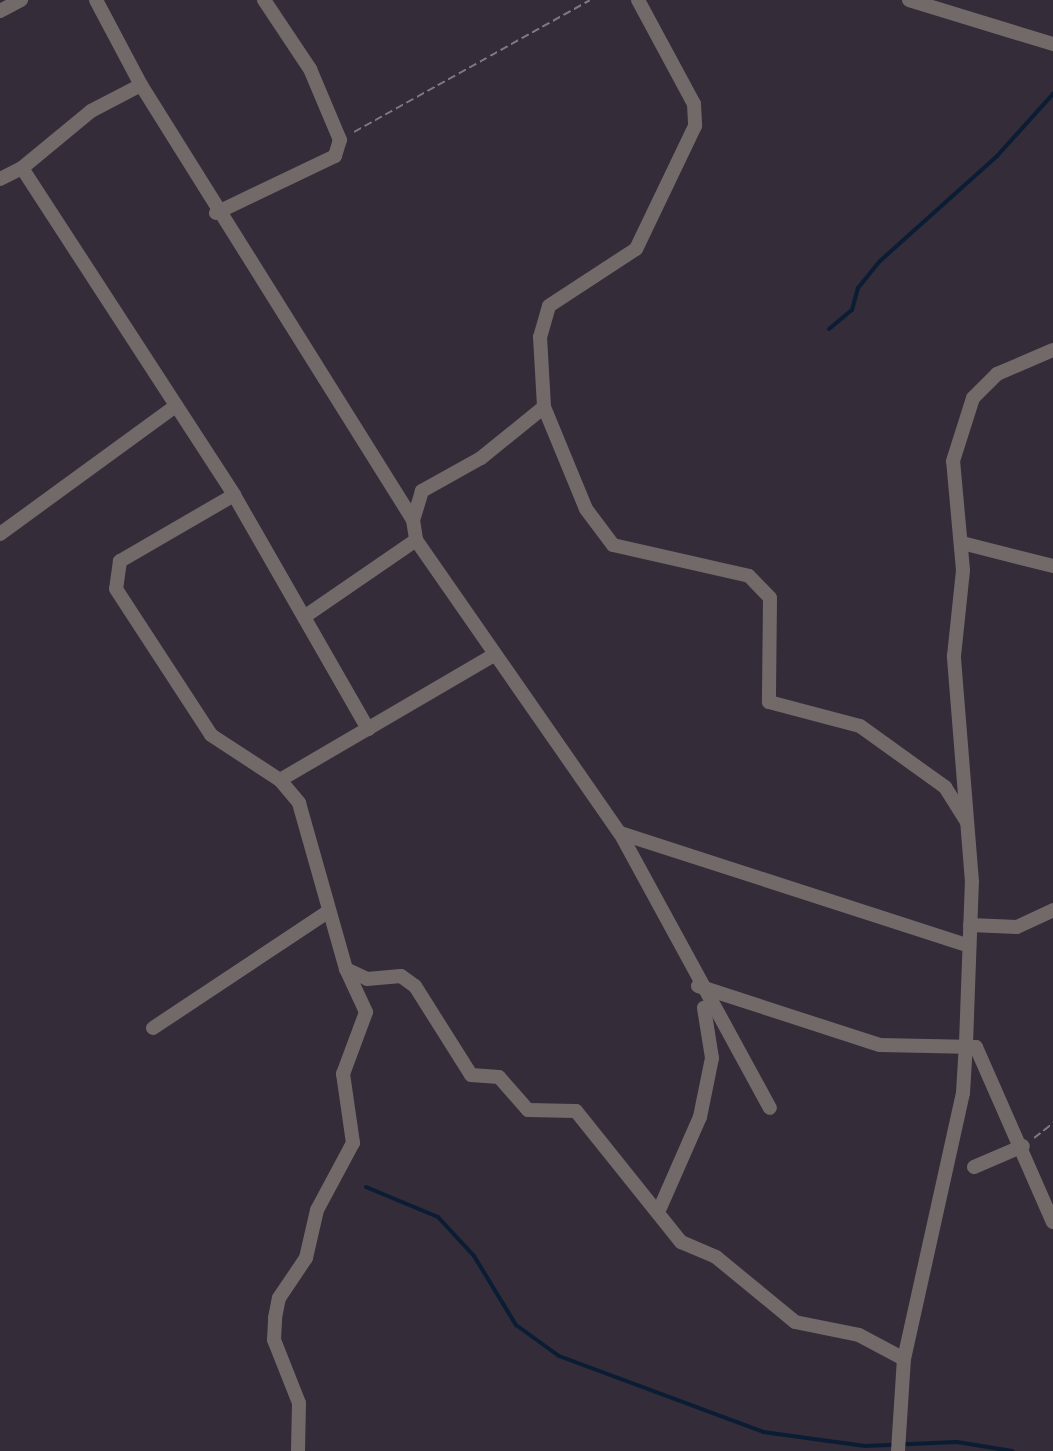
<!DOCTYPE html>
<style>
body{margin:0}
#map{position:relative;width:1053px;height:1451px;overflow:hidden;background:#342c38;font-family:Jost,sans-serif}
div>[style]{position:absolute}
.stream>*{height:4px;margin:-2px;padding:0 2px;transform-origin:2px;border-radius:2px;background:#0b1d34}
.path>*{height:2px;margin-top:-1px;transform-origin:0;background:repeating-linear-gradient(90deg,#807984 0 8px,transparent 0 12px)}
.minor>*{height:14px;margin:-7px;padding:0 7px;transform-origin:7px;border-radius:7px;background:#726a69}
span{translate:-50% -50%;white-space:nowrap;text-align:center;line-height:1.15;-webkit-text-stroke:7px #1a161c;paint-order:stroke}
</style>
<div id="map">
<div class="stream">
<div style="left:829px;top:329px;width:30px;rotate:-40deg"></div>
<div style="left:852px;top:310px;width:23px;rotate:-75deg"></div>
<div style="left:858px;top:288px;width:35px;rotate:-51deg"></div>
<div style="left:880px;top:261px;width:157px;rotate:-41.9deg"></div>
<div style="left:997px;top:156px;width:84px;rotate:-47.9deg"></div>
<div style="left:366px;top:1187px;width:78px;rotate:22.6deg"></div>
<div style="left:438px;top:1217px;width:53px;rotate:47.3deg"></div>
<div style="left:474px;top:1256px;width:81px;rotate:58.7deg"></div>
<div style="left:516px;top:1325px;width:53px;rotate:35.8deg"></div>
<div style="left:559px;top:1356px;width:218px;rotate:20.4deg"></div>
<div style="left:763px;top:1432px;width:103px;rotate:7.8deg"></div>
<div style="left:865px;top:1446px;width:92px;rotate:-2.5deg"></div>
<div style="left:957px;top:1442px;width:56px;rotate:9.3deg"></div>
</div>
<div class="path">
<div style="left:354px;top:132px;width:270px;rotate:-29.2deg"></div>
<div style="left:1034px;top:1138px;width:24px;rotate:-38deg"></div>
</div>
<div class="minor">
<div style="left:638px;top:0;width:118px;rotate:61.7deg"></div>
<div style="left:694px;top:104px;width:22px;rotate:87deg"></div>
<div style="left:695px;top:126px;width:136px;rotate:115.6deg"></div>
<div style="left:636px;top:249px;width:104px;rotate:146.8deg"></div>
<div style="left:549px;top:306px;width:32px;rotate:106deg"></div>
<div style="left:540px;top:337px;width:70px;rotate:86.7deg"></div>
<div style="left:544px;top:407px;width:110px;rotate:67.6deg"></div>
<div style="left:586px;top:509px;width:45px;rotate:53.1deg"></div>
<div style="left:613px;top:545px;width:139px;rotate:12.8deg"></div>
<div style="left:749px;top:576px;width:30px;rotate:46deg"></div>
<div style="left:770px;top:598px;width:104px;rotate:90.6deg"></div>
<div style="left:769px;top:702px;width:94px;rotate:14.8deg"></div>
<div style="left:860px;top:726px;width:105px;rotate:35.7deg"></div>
<div style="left:945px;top:787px;width:41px;rotate:57.8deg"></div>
<div style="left:909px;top:0;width:151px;rotate:17deg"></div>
<div style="left:0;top:11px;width:24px;rotate:-28deg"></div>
<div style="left:141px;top:85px;width:513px;rotate:57.98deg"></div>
<div style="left:22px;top:168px;width:89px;rotate:-39.6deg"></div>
<div style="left:91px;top:111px;width:56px;rotate:-27.5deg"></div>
<div style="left:141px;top:85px;width:96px;rotate:-117.9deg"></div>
<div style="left:0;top:179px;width:25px;rotate:-27deg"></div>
<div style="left:22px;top:168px;width:390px;rotate:57deg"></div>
<div style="left:234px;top:495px;width:270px;rotate:60.2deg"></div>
<div style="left:216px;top:213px;width:132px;rotate:-25.6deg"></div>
<div style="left:335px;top:156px;width:17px;rotate:-73deg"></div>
<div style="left:340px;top:140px;width:77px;rotate:-112.9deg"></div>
<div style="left:310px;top:69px;width:83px;rotate:-123.7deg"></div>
<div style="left:544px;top:407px;width:81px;rotate:141deg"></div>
<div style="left:481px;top:458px;width:68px;rotate:150.8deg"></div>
<div style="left:422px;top:491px;width:30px;rotate:107deg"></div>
<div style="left:413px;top:520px;width:20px;rotate:81deg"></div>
<div style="left:416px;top:540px;width:357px;rotate:55.2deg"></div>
<div style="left:620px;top:833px;width:313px;rotate:61.4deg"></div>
<div style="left:234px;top:495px;width:132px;rotate:149.9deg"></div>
<div style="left:120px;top:561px;width:28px;rotate:98deg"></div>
<div style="left:116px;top:589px;width:174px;rotate:56.9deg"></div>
<div style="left:211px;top:735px;width:82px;rotate:33.1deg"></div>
<div style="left:280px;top:780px;width:30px;rotate:50deg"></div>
<div style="left:299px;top:803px;width:173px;rotate:74.2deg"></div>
<div style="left:346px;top:969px;width:23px;rotate:25deg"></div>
<div style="left:367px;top:979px;width:34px;rotate:-5deg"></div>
<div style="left:401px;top:976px;width:17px;rotate:36deg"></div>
<div style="left:415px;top:986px;width:105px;rotate:57.8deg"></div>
<div style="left:471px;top:1075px;width:28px;rotate:4deg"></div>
<div style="left:499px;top:1077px;width:44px;rotate:48.7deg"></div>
<div style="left:528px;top:1110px;width:48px;rotate:1.2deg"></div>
<div style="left:576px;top:1111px;width:168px;rotate:51.3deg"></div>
<div style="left:681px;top:1242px;width:38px;rotate:23deg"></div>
<div style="left:716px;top:1257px;width:102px;rotate:39.4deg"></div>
<div style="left:795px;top:1322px;width:65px;rotate:11.5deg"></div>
<div style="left:859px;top:1335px;width:51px;rotate:28.1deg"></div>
<div style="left:0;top:534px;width:215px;rotate:-36.1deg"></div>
<div style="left:962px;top:543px;width:94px;rotate:14.2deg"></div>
<div style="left:304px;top:617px;width:136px;rotate:-34.5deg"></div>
<div style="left:280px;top:780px;width:246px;rotate:-30.3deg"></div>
<div style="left:620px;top:833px;width:367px;rotate:17.9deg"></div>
<div style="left:970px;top:925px;width:47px;rotate:2.4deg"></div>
<div style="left:1017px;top:927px;width:40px;rotate:-25deg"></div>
<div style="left:698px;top:986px;width:191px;rotate:18deg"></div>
<div style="left:880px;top:1045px;width:96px;rotate:1.2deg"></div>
<div style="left:976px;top:1047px;width:191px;rotate:66.3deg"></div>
<div style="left:153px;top:1028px;width:208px;rotate:-33.6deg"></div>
<div style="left:974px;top:1167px;width:53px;rotate:-23.2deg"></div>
<div style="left:660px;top:1208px;width:99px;rotate:-66.3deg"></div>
<div style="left:700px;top:1117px;width:60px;rotate:-78.5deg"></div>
<div style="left:712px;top:1058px;width:51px;rotate:-99.1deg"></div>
<div style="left:298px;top:1451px;width:48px;rotate:-88.8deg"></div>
<div style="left:299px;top:1403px;width:68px;rotate:-111.6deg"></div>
<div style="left:274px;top:1340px;width:22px;rotate:-87deg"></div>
<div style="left:275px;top:1318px;width:20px;rotate:-79deg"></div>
<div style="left:279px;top:1298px;width:48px;rotate:-56deg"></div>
<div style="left:306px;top:1258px;width:49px;rotate:-77.1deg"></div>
<div style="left:317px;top:1210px;width:76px;rotate:-61.8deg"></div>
<div style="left:353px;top:1143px;width:70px;rotate:-98.2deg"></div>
<div style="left:343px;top:1074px;width:66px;rotate:-69.6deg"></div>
<div style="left:366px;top:1012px;width:47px;rotate:-114.9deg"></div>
<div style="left:898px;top:1451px;width:92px;rotate:-86.3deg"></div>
<div style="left:904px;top:1359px;width:272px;rotate:-77.5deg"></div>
<div style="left:963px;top:1093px;width:50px;rotate:-86.6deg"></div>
<div style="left:966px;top:1043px;width:161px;rotate:-87.9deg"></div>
<div style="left:972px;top:882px;width:227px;rotate:-94.6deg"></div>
<div style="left:954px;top:656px;width:86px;rotate:-84deg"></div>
<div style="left:963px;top:570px;width:109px;rotate:-95.2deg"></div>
<div style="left:953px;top:461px;width:66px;rotate:-72.4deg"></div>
<div style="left:973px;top:398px;width:34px;rotate:-45deg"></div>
<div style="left:997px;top:374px;width:61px;rotate:-23.2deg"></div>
</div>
</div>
